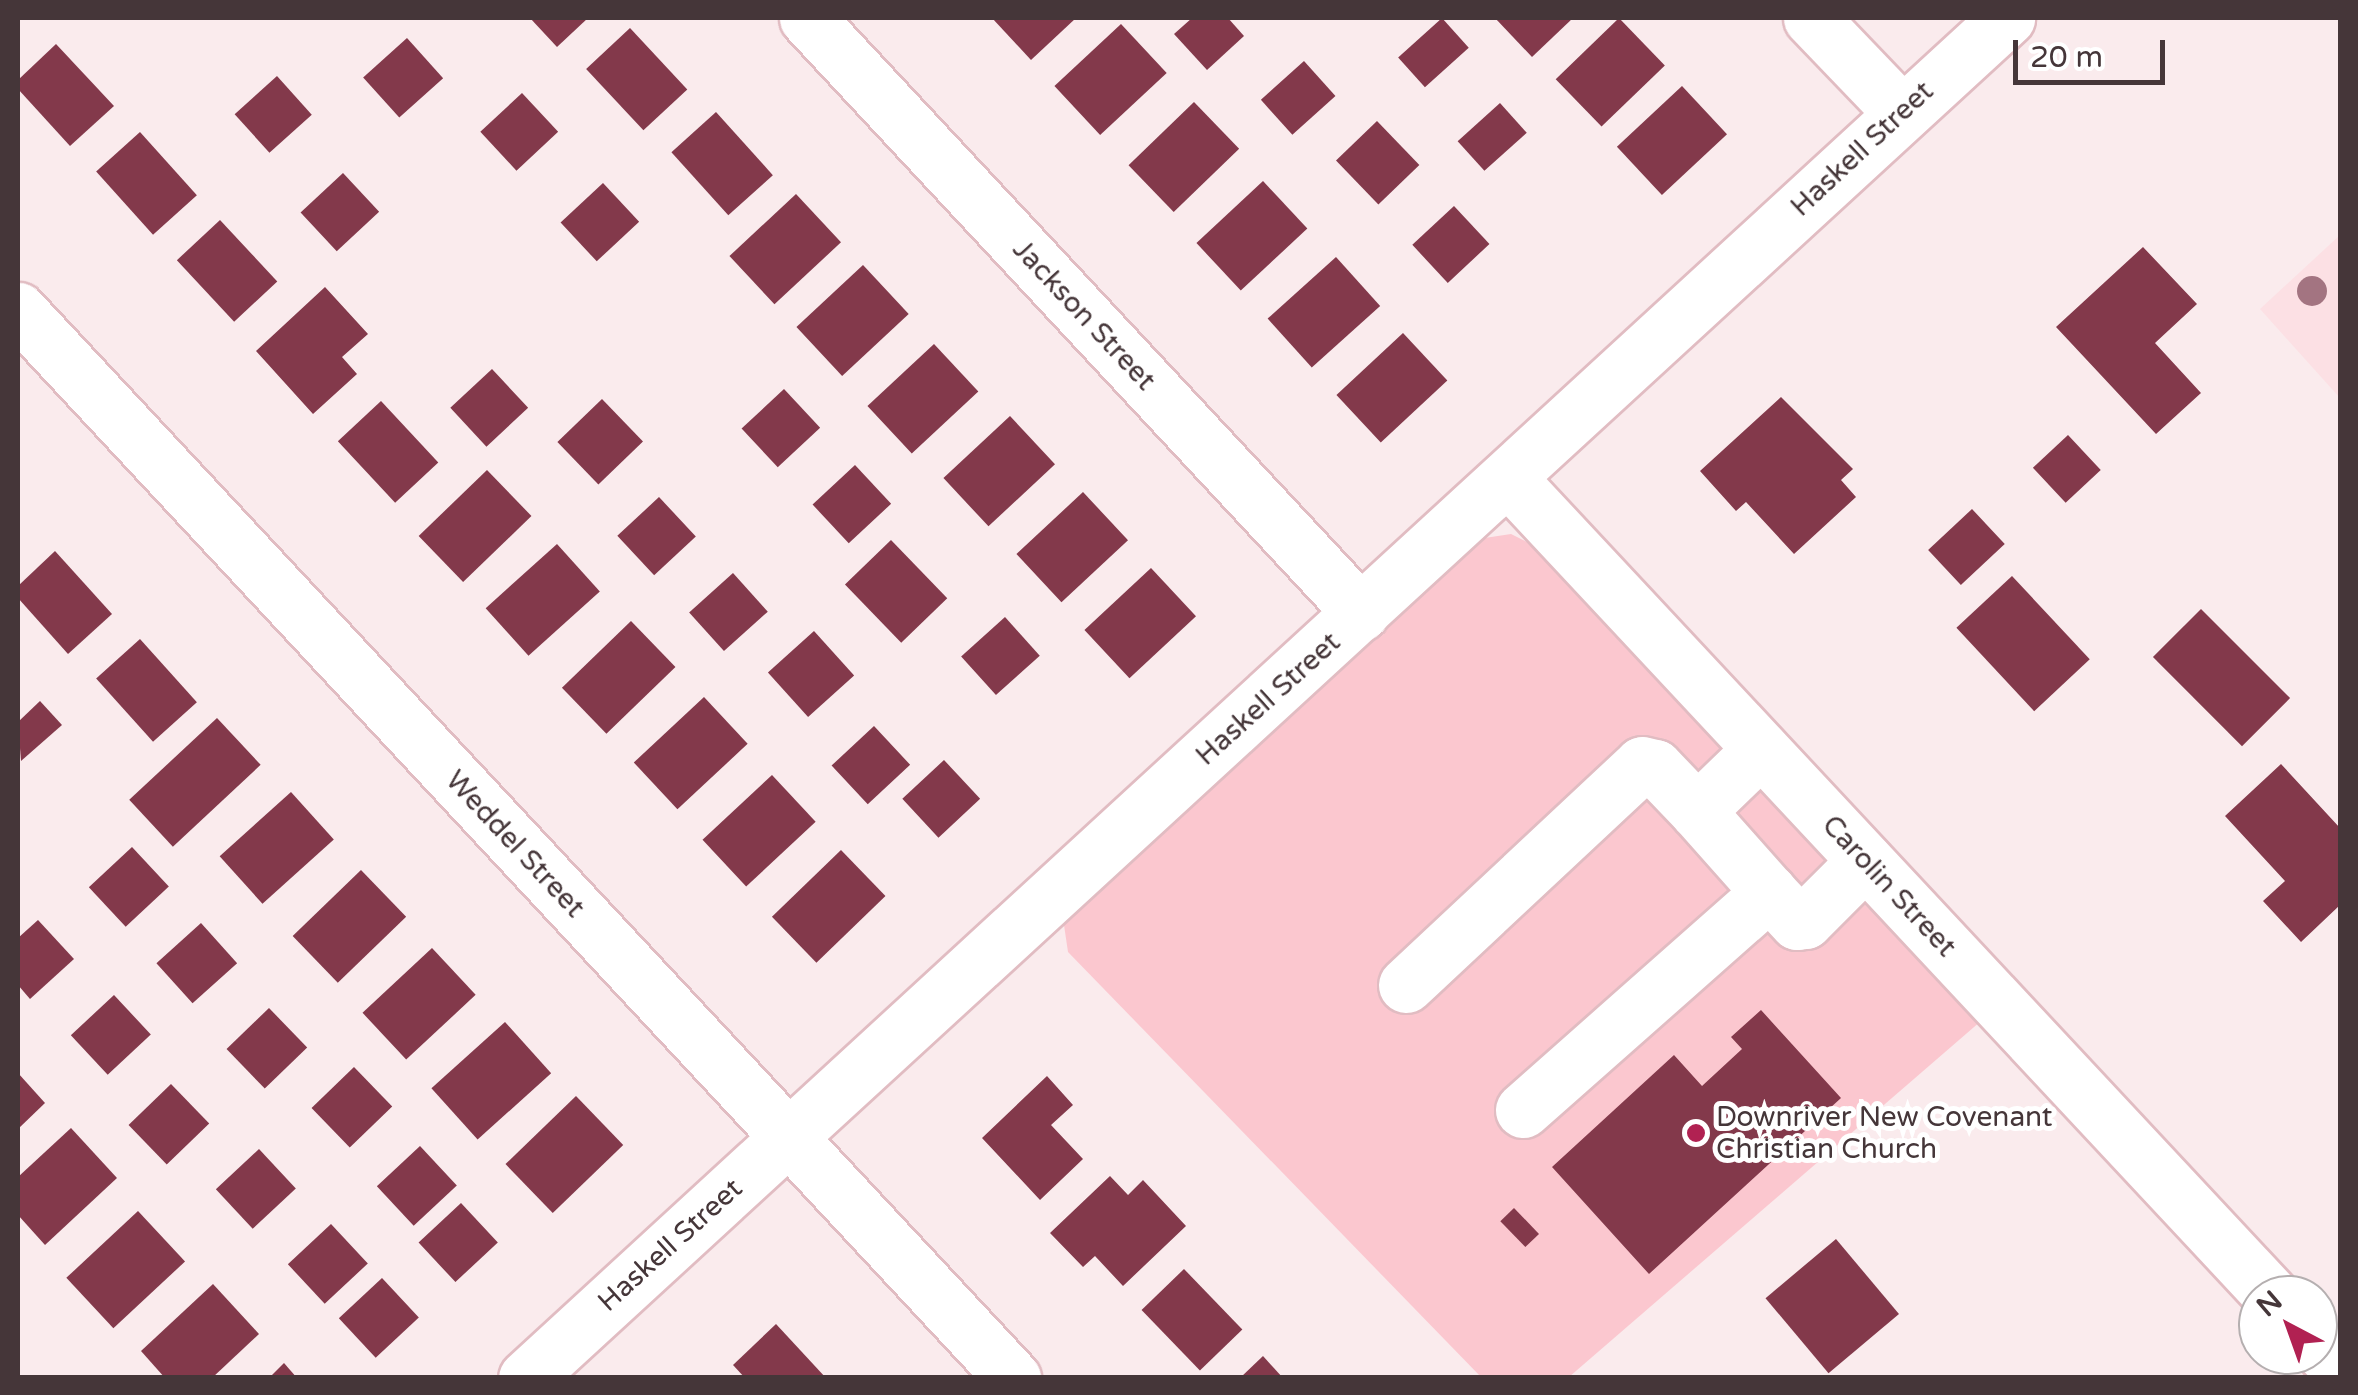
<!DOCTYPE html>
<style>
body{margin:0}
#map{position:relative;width:2358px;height:1395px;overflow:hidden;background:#faebed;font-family:"Varela Round",sans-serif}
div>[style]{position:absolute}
.built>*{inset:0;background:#fce0e4}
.green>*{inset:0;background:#fbc7cf}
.building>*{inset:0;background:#83394b;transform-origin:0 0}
.roads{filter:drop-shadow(2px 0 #e1bcc2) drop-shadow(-2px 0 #e1bcc2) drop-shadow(0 2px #e1bcc2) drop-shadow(0 -2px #e1bcc2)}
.minor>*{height:55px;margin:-27.5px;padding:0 27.5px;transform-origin:27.5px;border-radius:27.5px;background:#fff}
.trees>*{width:30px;height:30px;margin:-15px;border-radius:50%;background:#a37481}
.dots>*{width:28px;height:28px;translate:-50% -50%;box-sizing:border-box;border:5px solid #fff;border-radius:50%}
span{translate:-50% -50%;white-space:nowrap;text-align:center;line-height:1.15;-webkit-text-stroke:10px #fff;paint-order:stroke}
.street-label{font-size:28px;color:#453639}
.poi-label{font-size:28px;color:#453639}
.left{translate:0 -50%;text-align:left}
.frame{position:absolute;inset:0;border:20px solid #453639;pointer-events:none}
.north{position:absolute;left:2238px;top:1275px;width:100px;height:100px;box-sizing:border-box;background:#fff;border:2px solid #b5afb0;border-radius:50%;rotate:319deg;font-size:28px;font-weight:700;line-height:40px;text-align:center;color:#453639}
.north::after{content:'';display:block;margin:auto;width:35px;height:45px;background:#b12152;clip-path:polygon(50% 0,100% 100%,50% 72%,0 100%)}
.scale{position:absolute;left:2013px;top:40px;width:152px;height:45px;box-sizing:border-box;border:5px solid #453639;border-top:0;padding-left:12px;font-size:30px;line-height:35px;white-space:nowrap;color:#453639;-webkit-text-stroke:8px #fff;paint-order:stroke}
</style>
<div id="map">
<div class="built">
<div style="clip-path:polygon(2340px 235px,2340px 398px,2260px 309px)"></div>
</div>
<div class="green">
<div style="clip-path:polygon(1511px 534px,1545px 551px,1981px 1021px,1569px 1377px,1481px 1377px,1068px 952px,1064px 925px,1478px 539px)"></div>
</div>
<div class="building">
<div style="clip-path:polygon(530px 18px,588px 18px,557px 47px)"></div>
<div style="clip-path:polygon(992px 18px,1076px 18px,1031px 60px)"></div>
<div style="clip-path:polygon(1192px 18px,1228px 18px,1244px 36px,1207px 70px,1174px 34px)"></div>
<div style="left:1442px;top:18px;width:40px;height:59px;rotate:48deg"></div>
<div style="clip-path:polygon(1495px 18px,1573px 18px,1532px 57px)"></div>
<div style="left:1619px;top:18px;width:66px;height:88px;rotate:46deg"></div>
<div style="left:1121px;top:24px;width:67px;height:91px;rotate:47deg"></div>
<div style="left:630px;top:28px;width:84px;height:60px;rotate:47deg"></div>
<div style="left:407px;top:38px;width:54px;height:59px;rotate:48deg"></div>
<div style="clip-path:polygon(56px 44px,114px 106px,70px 146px,18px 89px,18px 80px)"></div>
<div style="left:1304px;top:61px;width:47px;height:58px;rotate:48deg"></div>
<div style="left:277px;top:76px;width:52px;height:57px;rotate:48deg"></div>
<div style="left:1682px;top:86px;width:66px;height:89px;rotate:47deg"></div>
<div style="left:522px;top:93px;width:53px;height:57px;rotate:47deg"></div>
<div style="left:1194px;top:102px;width:65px;height:91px;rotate:46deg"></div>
<div style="left:1500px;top:103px;width:40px;height:57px;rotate:48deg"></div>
<div style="left:716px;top:112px;width:85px;height:60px;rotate:48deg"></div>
<div style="left:1377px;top:121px;width:61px;height:57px;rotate:46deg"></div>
<div style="left:140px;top:132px;width:85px;height:59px;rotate:48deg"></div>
<div style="left:343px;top:173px;width:53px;height:58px;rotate:47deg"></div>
<div style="left:1263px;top:181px;width:65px;height:91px;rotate:47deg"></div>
<div style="left:603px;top:183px;width:53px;height:58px;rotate:47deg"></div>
<div style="left:796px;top:194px;width:66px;height:91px;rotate:47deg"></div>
<div style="left:1454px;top:206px;width:52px;height:57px;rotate:47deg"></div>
<div style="left:220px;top:220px;width:84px;height:59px;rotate:47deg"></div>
<div style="clip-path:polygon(2143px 247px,2197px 304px,2155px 343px,2201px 393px,2156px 434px,2056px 327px)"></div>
<div style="left:1336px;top:257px;width:66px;height:92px;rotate:48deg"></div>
<div style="left:863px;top:265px;width:67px;height:91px;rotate:47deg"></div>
<div style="clip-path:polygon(325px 287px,368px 334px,342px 357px,357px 374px,313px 414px,256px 351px)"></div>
<div style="left:1403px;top:333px;width:65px;height:91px;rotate:47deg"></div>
<div style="left:934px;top:344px;width:65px;height:91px;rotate:47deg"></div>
<div style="left:492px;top:369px;width:53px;height:57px;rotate:47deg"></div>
<div style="left:784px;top:389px;width:53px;height:58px;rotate:47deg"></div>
<div style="clip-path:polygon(1781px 397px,1853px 469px,1841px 480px,1856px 497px,1794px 554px,1746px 502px,1736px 511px,1700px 471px)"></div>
<div style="left:602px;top:399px;width:59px;height:62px;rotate:46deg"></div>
<div style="left:381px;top:401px;width:84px;height:59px;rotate:47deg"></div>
<div style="left:1010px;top:416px;width:66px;height:91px;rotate:47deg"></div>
<div style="left:2068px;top:435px;width:48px;height:48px;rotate:47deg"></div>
<div style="left:855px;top:465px;width:53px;height:58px;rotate:47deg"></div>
<div style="left:487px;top:470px;width:64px;height:95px;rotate:46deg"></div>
<div style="left:1083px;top:492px;width:66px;height:91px;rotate:47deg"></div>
<div style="left:659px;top:497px;width:54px;height:57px;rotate:47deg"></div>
<div style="left:1972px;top:509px;width:48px;height:60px;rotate:47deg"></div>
<div style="left:891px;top:540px;width:81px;height:64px;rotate:46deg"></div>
<div style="left:557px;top:544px;width:64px;height:96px;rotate:48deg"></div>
<div style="clip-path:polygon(55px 551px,112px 614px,68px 654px,18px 598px,18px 586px)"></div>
<div style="left:1151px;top:568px;width:66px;height:91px;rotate:47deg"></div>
<div style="left:733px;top:573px;width:52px;height:59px;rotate:48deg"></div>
<div style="left:2012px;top:576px;width:114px;height:76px;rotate:47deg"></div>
<div style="left:2201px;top:609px;width:126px;height:68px;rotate:45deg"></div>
<div style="left:1005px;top:617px;width:52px;height:59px;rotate:48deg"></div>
<div style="left:631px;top:621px;width:64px;height:96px;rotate:46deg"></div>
<div style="left:814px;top:631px;width:60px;height:62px;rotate:48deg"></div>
<div style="left:140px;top:639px;width:85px;height:59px;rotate:48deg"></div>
<div style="left:704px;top:697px;width:64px;height:96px;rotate:47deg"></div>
<div style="clip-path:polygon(40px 701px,62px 725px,21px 761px,18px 722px)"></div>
<div style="left:217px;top:718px;width:64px;height:120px;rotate:47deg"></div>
<div style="left:874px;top:726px;width:53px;height:58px;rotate:47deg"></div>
<div style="left:944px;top:760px;width:53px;height:57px;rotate:47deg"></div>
<div style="clip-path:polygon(2281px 764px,2340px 828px,2340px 905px,2301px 942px,2263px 901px,2285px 881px,2225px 816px)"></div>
<div style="left:772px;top:775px;width:64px;height:95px;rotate:47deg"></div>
<div style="left:291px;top:792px;width:64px;height:96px;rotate:48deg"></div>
<div style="left:132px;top:847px;width:54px;height:59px;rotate:47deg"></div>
<div style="left:841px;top:850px;width:64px;height:96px;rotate:46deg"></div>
<div style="left:361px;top:870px;width:65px;height:95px;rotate:46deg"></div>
<div style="clip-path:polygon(38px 920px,74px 959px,30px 999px,18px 985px,18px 938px)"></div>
<div style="left:201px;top:923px;width:54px;height:60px;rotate:48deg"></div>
<div style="left:432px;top:948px;width:64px;height:95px;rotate:47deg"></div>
<div style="left:114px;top:995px;width:54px;height:59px;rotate:47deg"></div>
<div style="left:269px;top:1008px;width:55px;height:59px;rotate:46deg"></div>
<div style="clip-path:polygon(1761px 1010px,1841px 1098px,1649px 1274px,1552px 1167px,1674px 1055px,1702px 1086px,1742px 1049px,1731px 1037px)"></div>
<div style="left:505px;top:1022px;width:69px;height:99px;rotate:48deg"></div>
<div style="left:354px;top:1067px;width:55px;height:59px;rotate:46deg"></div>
<div style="clip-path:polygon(18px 1073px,45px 1103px,18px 1129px)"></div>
<div style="clip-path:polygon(1047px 1076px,1073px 1105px,1051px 1125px,1083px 1159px,1040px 1200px,982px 1138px)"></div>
<div style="left:171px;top:1084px;width:55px;height:59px;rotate:46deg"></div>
<div style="left:576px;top:1096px;width:68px;height:98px;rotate:46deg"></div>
<div style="clip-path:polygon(71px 1128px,117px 1178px,45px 1245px,18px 1215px,18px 1177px)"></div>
<div style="left:420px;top:1146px;width:54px;height:59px;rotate:47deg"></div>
<div style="left:259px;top:1149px;width:54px;height:59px;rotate:47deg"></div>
<div style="clip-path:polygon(1110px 1176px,1128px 1195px,1143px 1180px,1186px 1226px,1123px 1286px,1095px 1256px,1083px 1267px,1050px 1233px)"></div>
<div style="left:461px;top:1203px;width:54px;height:58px;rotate:47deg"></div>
<div style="left:1514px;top:1208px;width:36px;height:19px;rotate:46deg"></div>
<div style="left:138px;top:1211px;width:69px;height:98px;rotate:47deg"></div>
<div style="left:331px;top:1224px;width:54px;height:59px;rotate:47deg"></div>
<div style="left:1836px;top:1239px;width:98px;height:92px;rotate:50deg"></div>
<div style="left:1184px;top:1269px;width:84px;height:59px;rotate:46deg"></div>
<div style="left:382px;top:1278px;width:54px;height:59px;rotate:47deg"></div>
<div style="clip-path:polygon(213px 1284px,259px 1334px,212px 1378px,165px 1378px,141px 1351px)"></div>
<div style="clip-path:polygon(776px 1324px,826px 1378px,745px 1378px,733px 1365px)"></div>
<div style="clip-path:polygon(1263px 1356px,1283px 1378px,1240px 1378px)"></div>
<div style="clip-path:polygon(284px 1363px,297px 1378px,269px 1378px)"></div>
</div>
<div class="roads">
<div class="minor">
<div style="left:807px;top:18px;width:813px;rotate:47.04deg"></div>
<div style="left:1811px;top:18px;width:130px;rotate:46.2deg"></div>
<div style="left:18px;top:310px;width:1460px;rotate:47.03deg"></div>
<div style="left:1508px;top:478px;width:1118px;rotate:46.96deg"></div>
<div style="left:1769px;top:892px;width:41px;rotate:47deg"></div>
<div style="left:1797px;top:922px;width:8px;rotate:-7deg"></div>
<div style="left:1805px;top:921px;width:85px;rotate:-45deg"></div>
<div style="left:1406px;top:985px;width:323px;rotate:-43.1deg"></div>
<div style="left:1642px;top:764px;width:13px;rotate:13deg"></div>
<div style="left:1655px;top:767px;width:61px;rotate:46.3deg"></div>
<div style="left:1697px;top:811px;width:89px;rotate:-44.1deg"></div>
<div style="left:1523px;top:1110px;width:329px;rotate:-41.5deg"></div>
<div style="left:1769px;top:892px;width:108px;rotate:-131.6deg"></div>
<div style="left:2318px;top:1346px;width:33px;rotate:47deg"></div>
<div style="left:526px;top:1378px;width:2011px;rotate:-42.56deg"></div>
</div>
</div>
<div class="trees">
<div style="left:2312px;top:291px"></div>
</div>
<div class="dots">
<div style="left:1696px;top:1133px;background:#b12152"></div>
</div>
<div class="street-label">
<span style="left:1862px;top:149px;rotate:-43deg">Haskell Street</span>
<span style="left:1084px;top:315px;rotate:47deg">Jackson Street</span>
<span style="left:1268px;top:699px;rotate:-42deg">Haskell Street</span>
<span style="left:515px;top:844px;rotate:47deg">Weddel Street</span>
<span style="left:1889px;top:886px;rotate:47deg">Carolin Street</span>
<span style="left:670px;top:1245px;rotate:-42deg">Haskell Street</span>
</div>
<div class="poi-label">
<span class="left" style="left:1716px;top:1133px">Downriver New Covenant<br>Christian Church</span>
</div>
<div class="frame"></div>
<div class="north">N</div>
<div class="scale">20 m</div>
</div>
